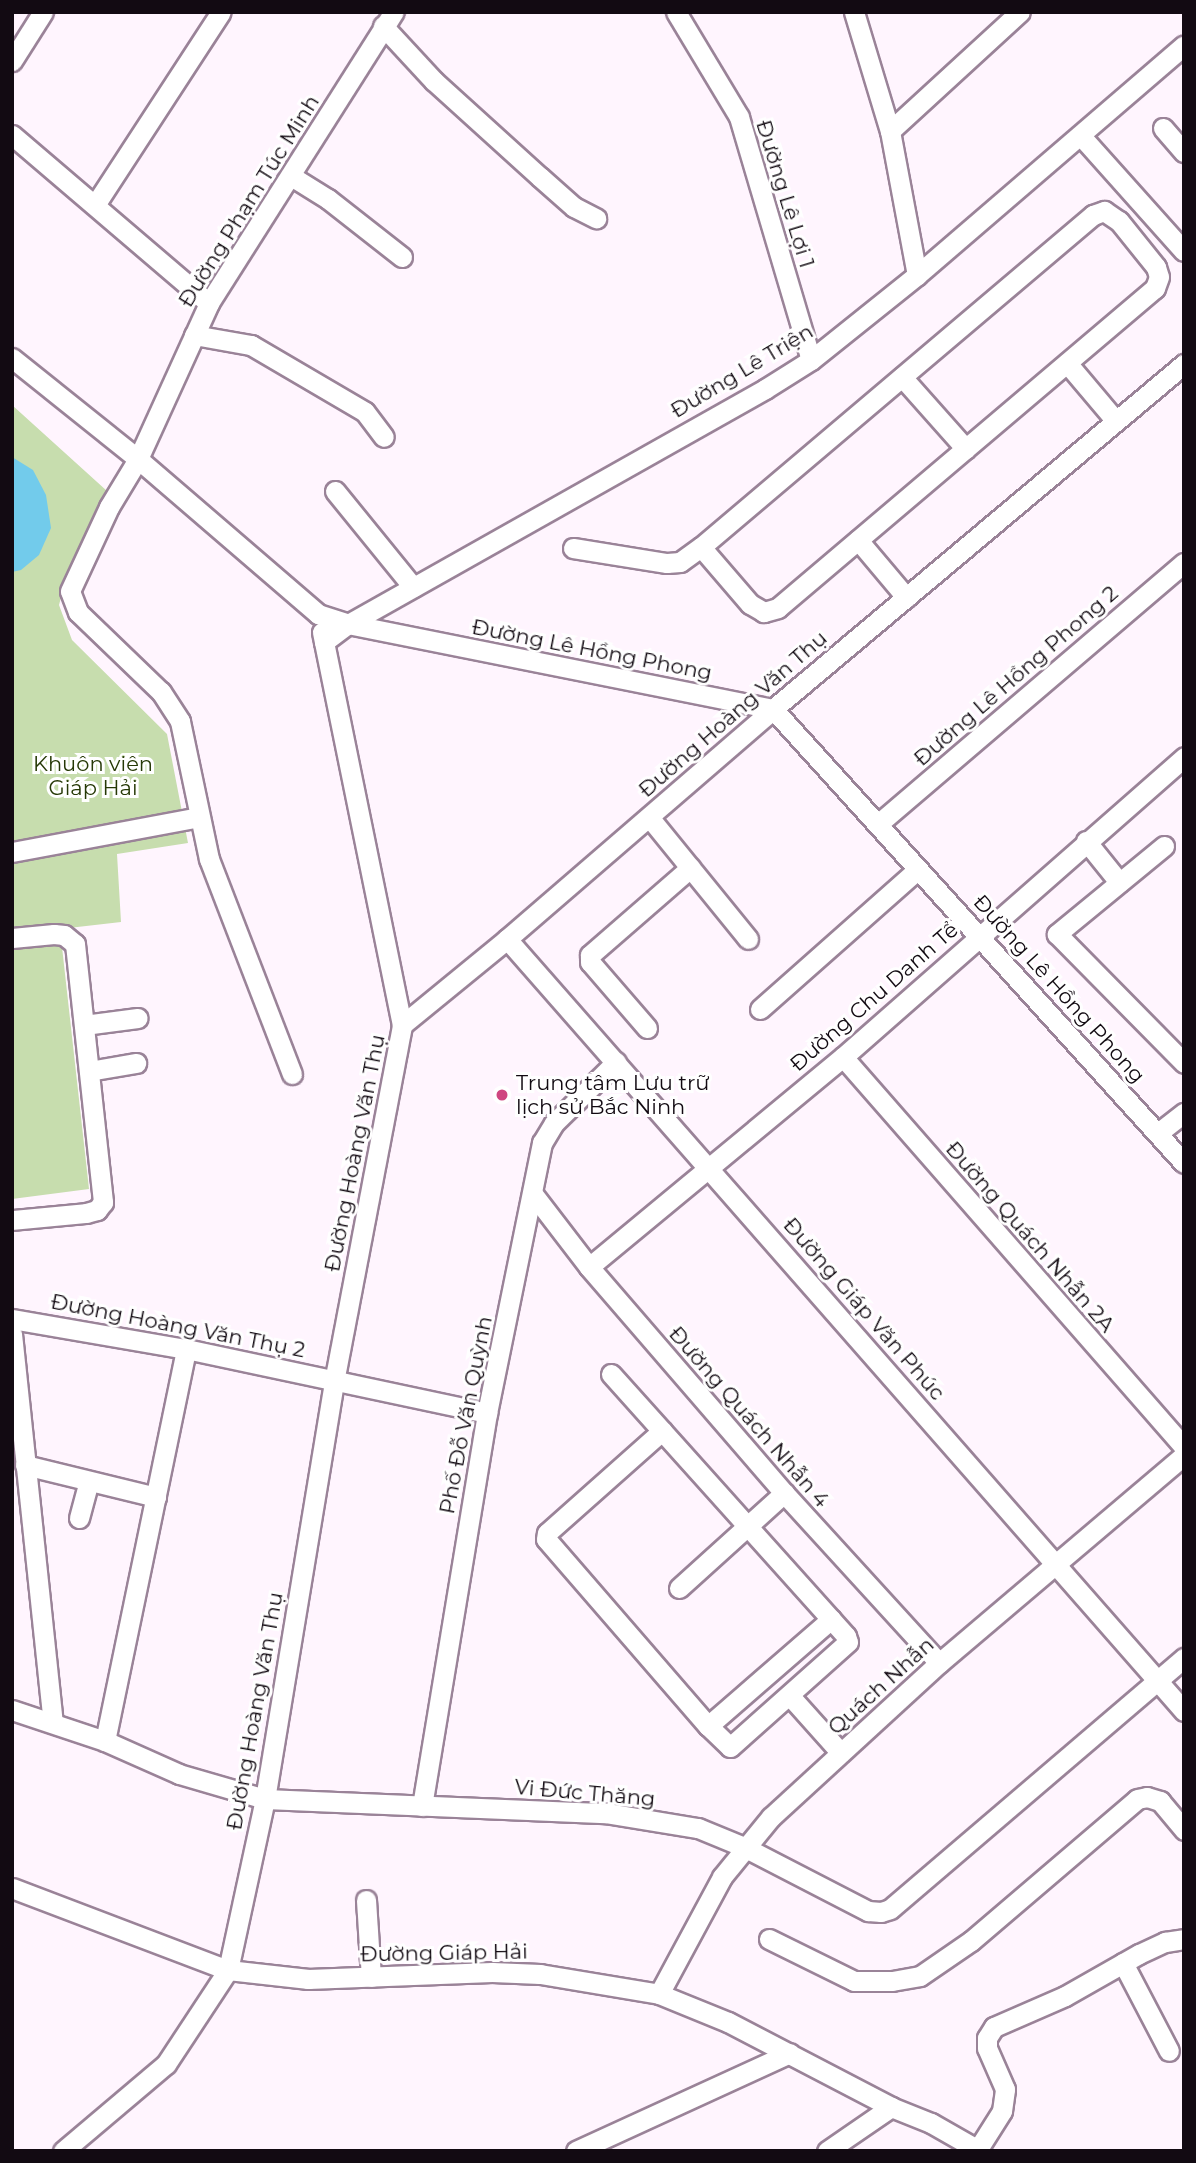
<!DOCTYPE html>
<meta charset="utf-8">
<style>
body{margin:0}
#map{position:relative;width:1196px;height:2163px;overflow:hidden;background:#fff5fe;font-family:Montserrat,sans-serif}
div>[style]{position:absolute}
.green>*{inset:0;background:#c7ddae}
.water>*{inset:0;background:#72cbeb}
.roads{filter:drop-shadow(2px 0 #9a8398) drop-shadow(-2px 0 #9a8398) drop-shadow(0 2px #9a8398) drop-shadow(0 -2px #9a8398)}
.minor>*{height:19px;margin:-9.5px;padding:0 9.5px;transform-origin:9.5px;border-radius:9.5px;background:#fff}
.dots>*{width:19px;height:19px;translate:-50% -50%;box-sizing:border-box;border:4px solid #fff;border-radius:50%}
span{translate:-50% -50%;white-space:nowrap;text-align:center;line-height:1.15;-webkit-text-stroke:6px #fff;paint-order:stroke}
.street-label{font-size:21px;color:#120a12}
.park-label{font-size:21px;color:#263906}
.poi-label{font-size:21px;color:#120a12}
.left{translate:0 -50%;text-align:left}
.frame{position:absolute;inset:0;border:14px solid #120a12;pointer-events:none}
</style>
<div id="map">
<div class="green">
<div style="clip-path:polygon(12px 405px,107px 491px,69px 567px,59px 605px,72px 640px,167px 734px,188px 843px,117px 854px,121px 922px,60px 929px,89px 1189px,12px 1199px)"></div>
</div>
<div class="water">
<div style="clip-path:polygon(12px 457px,33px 470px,46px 495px,51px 528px,39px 555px,21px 570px,12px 572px)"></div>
</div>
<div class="roads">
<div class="minor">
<div style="left:676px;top:12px;width:122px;rotate:59deg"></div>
<div style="left:739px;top:117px;width:253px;rotate:73.5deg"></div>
<div style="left:854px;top:12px;width:124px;rotate:73.2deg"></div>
<div style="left:890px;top:131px;width:147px;rotate:79.4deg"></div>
<div style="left:383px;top:26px;width:75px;rotate:47.2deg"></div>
<div style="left:434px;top:81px;width:143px;rotate:42.2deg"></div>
<div style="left:540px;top:177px;width:45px;rotate:41.4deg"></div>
<div style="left:574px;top:207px;width:25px;rotate:27deg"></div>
<div style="left:12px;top:61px;width:58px;rotate:-57.7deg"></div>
<div style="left:1163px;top:128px;width:32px;rotate:49deg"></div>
<div style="left:890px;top:131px;width:176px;rotate:-42.5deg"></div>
<div style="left:12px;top:135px;width:259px;rotate:40.5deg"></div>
<div style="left:1081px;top:136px;width:154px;rotate:48.2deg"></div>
<div style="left:291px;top:176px;width:44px;rotate:31.9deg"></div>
<div style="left:328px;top:199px;width:94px;rotate:38.1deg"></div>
<div style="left:95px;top:205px;width:230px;rotate:-56.9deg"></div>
<div style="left:1104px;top:211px;width:18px;rotate:34deg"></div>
<div style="left:1119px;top:221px;width:59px;rotate:51.2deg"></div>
<div style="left:1156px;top:267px;width:10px;rotate:73deg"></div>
<div style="left:1159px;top:277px;width:12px;rotate:110deg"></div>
<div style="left:1155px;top:288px;width:494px;rotate:139.7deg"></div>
<div style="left:778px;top:608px;width:15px;rotate:164deg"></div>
<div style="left:764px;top:612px;width:16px;rotate:-150deg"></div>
<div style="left:750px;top:604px;width:75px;rotate:-130.7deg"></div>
<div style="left:701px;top:547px;width:514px;rotate:-40.26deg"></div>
<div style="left:1093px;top:215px;width:12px;rotate:-20deg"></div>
<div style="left:194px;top:335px;width:58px;rotate:10deg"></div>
<div style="left:251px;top:345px;width:132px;rotate:30.4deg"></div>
<div style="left:365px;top:412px;width:31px;rotate:53deg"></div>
<div style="left:12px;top:358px;width:161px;rotate:38.7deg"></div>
<div style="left:138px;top:459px;width:238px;rotate:40.7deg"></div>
<div style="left:318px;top:614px;width:32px;rotate:18deg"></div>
<div style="left:348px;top:624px;width:433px;rotate:11.3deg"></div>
<div style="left:773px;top:709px;width:612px;rotate:47.85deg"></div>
<div style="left:1067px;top:363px;width:76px;rotate:49.8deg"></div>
<div style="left:902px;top:377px;width:96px;rotate:48.4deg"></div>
<div style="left:335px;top:491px;width:124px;rotate:50.9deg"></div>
<div style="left:858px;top:540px;width:75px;rotate:49.9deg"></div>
<div style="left:573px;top:548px;width:95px;rotate:9.1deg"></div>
<div style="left:667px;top:563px;width:13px;rotate:-4deg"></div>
<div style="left:680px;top:562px;width:26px;rotate:-36deg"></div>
<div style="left:322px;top:632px;width:401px;rotate:78.5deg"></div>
<div style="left:324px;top:642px;width:30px;rotate:-37deg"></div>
<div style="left:348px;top:624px;width:479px;rotate:-29.4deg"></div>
<div style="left:765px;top:389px;width:54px;rotate:-32.2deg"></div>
<div style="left:811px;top:360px;width:136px;rotate:-38.7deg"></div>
<div style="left:917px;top:275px;width:352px;rotate:-40.7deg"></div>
<div style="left:649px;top:817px;width:157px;rotate:50.9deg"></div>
<div style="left:878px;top:824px;width:402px;rotate:-40.5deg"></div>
<div style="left:1086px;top:841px;width:53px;rotate:51.2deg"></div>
<div style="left:1164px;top:846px;width:139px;rotate:140.6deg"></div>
<div style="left:1057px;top:934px;width:181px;rotate:45.4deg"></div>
<div style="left:12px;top:852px;width:190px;rotate:-10.6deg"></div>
<div style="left:12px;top:938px;width:42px;rotate:-5.4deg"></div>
<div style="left:54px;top:934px;width:10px;rotate:6deg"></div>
<div style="left:64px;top:935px;width:14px;rotate:39deg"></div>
<div style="left:75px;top:944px;width:260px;rotate:83.8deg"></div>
<div style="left:103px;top:1202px;width:10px;rotate:127deg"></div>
<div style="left:97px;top:1210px;width:11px;rotate:165deg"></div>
<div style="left:86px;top:1213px;width:74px;rotate:174.6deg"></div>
<div style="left:507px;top:939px;width:1027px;rotate:48.75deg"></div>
<div style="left:760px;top:1009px;width:211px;rotate:-41.5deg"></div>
<div style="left:84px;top:1025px;width:54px;rotate:-7.4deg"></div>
<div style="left:647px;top:1028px;width:87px;rotate:-130.8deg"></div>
<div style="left:590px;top:962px;width:7px;rotate:-90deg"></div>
<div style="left:590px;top:955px;width:133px;rotate:-41deg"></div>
<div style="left:843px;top:1057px;width:518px;rotate:48.83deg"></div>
<div style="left:89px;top:1071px;width:48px;rotate:-9.7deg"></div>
<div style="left:292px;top:1074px;width:230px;rotate:-111.1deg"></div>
<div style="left:209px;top:859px;width:141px;rotate:-101.9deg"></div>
<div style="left:180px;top:721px;width:35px;rotate:-123deg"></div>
<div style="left:161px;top:692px;width:115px;rotate:-136.1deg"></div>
<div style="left:78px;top:612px;width:22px;rotate:-111deg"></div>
<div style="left:70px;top:591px;width:93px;rotate:-65.1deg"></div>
<div style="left:109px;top:507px;width:56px;rotate:-58.9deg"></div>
<div style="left:138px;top:459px;width:171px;rotate:-65.5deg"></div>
<div style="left:209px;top:303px;width:345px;rotate:-57.6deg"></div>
<div style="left:1158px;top:1133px;width:33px;rotate:-38deg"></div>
<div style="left:533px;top:1194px;width:92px;rotate:52.5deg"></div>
<div style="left:589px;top:1267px;width:298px;rotate:49.2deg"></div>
<div style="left:784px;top:1493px;width:230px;rotate:47.6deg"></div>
<div style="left:589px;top:1267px;width:330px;rotate:-39.6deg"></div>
<div style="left:843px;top:1057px;width:454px;rotate:-41.3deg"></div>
<div style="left:12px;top:1319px;width:177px;rotate:9.8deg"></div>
<div style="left:186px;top:1349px;width:308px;rotate:12deg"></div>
<div style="left:12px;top:1334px;width:390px;rotate:84deg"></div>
<div style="left:611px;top:1374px;width:352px;rotate:48.1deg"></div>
<div style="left:846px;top:1636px;width:6px;rotate:72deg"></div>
<div style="left:848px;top:1642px;width:158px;rotate:138.3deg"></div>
<div style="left:730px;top:1747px;width:30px;rotate:-136deg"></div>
<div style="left:708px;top:1726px;width:247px;rotate:-130.9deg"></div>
<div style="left:546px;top:1539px;width:6px;rotate:-81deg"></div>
<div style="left:547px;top:1533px;width:154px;rotate:-41.6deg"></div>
<div style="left:25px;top:1465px;width:135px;rotate:13.7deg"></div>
<div style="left:79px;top:1518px;width:38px;rotate:-75deg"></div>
<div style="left:679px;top:1588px;width:142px;rotate:-42.1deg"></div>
<div style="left:790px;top:1696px;width:76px;rotate:48.2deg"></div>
<div style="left:12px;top:1710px;width:98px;rotate:18.4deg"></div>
<div style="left:105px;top:1741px;width:81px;rotate:24deg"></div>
<div style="left:179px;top:1774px;width:90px;rotate:16.2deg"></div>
<div style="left:265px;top:1799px;width:341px;rotate:2.4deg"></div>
<div style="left:606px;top:1813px;width:93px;rotate:9.3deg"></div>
<div style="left:698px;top:1828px;width:50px;rotate:22.4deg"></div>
<div style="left:744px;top:1847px;width:140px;rotate:27.3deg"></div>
<div style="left:868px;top:1911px;width:13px;rotate:4deg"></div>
<div style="left:881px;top:1912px;width:9px;rotate:-18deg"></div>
<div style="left:890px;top:1909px;width:387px;rotate:-40.5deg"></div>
<div style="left:708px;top:1726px;width:163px;rotate:-41deg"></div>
<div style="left:105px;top:1741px;width:400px;rotate:-78.3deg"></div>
<div style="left:422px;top:1806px;width:398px;rotate:-80.6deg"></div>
<div style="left:487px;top:1413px;width:276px;rotate:-78.5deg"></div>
<div style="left:542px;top:1143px;width:23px;rotate:-59deg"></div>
<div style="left:554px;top:1123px;width:87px;rotate:-44.5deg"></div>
<div style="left:12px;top:1888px;width:231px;rotate:20.8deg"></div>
<div style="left:228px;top:1970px;width:81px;rotate:6.4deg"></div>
<div style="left:308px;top:1979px;width:184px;rotate:-2.2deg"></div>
<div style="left:492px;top:1972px;width:48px;rotate:2.4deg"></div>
<div style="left:540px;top:1974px;width:121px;rotate:9.5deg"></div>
<div style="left:659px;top:1994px;width:74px;rotate:22.1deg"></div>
<div style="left:728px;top:2022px;width:184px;rotate:27.5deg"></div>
<div style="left:891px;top:2107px;width:43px;rotate:21.8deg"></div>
<div style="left:931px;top:2123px;width:56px;rotate:29.7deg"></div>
<div style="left:366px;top:1900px;width:77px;rotate:86.3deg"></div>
<div style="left:769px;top:1939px;width:95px;rotate:26.3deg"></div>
<div style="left:854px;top:1981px;width:38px"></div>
<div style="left:892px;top:1981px;width:28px;rotate:-10deg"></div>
<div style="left:920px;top:1976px;width:62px;rotate:-34.5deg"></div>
<div style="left:971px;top:1941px;width:218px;rotate:-40.5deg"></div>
<div style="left:1137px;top:1799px;width:10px;rotate:-11deg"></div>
<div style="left:1147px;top:1797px;width:14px;rotate:17deg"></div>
<div style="left:1160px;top:1801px;width:38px;rotate:50deg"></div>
<div style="left:1123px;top:1963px;width:99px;rotate:62.4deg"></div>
<div style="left:659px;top:1994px;width:133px;rotate:-61.7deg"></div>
<div style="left:722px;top:1877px;width:77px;rotate:-50.8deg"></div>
<div style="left:771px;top:1817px;width:228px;rotate:-42.5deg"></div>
<div style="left:939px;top:1663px;width:321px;rotate:-40.3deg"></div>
<div style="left:978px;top:2149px;width:45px;rotate:-57.7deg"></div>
<div style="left:1002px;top:2111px;width:22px;rotate:-82deg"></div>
<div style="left:1005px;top:2089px;width:45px;rotate:-113.7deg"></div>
<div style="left:987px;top:2048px;width:10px;rotate:-90deg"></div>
<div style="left:987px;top:2038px;width:13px;rotate:-58deg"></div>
<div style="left:994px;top:2027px;width:77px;rotate:-23.6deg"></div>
<div style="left:1065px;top:1996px;width:85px;rotate:-29.6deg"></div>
<div style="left:1139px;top:1954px;width:29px;rotate:-25deg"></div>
<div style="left:1165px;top:1942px;width:19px;rotate:-9deg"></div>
<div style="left:63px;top:2151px;width:135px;rotate:-40.2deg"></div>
<div style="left:166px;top:2064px;width:113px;rotate:-56.6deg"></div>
<div style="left:228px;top:1970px;width:175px;rotate:-77.8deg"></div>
<div style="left:265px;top:1799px;width:423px;rotate:-80.6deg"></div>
<div style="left:334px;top:1382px;width:363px;rotate:-79.2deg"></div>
<div style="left:402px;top:1025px;width:136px;rotate:-39.3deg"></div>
<div style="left:507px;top:939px;width:352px;rotate:-40.8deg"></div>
<div style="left:773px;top:709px;width:537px;rotate:-40.01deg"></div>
<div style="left:576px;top:2151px;width:235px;rotate:-24.6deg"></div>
<div style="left:827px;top:2151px;width:78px;rotate:-34.5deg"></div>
</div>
</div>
<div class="dots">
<div style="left:502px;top:1095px;background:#cf4680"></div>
</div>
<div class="street-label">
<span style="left:785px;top:194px;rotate:73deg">Đường Lê Lợi 1</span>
<span style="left:249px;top:201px;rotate:-58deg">Đường Phạm Túc Minh</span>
<span style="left:742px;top:371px;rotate:-31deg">Đường Lê Triện</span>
<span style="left:592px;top:650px;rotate:11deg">Đường Lê Hồng Phong</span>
<span style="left:1016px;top:676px;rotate:-41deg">Đường Lê Hồng Phong 2</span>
<span style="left:733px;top:714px;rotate:-41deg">Đường Hoàng Văn Thụ</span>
<span style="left:1059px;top:989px;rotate:48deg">Đường Lê Hồng Phong</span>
<span style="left:874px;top:997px;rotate:-41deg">Đường Chu Danh Tể</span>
<span style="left:355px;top:1153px;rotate:-79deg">Đường Hoàng Văn Thụ</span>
<span style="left:1030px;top:1237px;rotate:49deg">Đường Quách Nhẫn 2A</span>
<span style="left:864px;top:1309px;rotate:49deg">Đường Giáp Văn Phúc</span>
<span style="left:178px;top:1326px;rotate:11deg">Đường Hoàng Văn Thụ 2</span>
<span style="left:466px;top:1415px;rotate:-79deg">Phố Đỗ Văn Quỳnh</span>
<span style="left:749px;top:1417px;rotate:49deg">Đường Quách Nhẫn 4</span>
<span style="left:881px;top:1686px;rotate:-42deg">Quách Nhẫn</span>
<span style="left:255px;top:1711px;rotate:-80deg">Đường Hoàng Văn Thụ</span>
<span style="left:585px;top:1793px;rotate:5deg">Vi Đức Thăng</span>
<span style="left:444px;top:1953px;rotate:-1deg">Đường Giáp Hải</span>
</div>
<div class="park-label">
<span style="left:93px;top:776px">Khuôn viên<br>Giáp Hải</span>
</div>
<div class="poi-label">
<span class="left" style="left:516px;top:1095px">Trung tâm Lưu trữ<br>lịch sử Bắc Ninh</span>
</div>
<div class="frame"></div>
</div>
